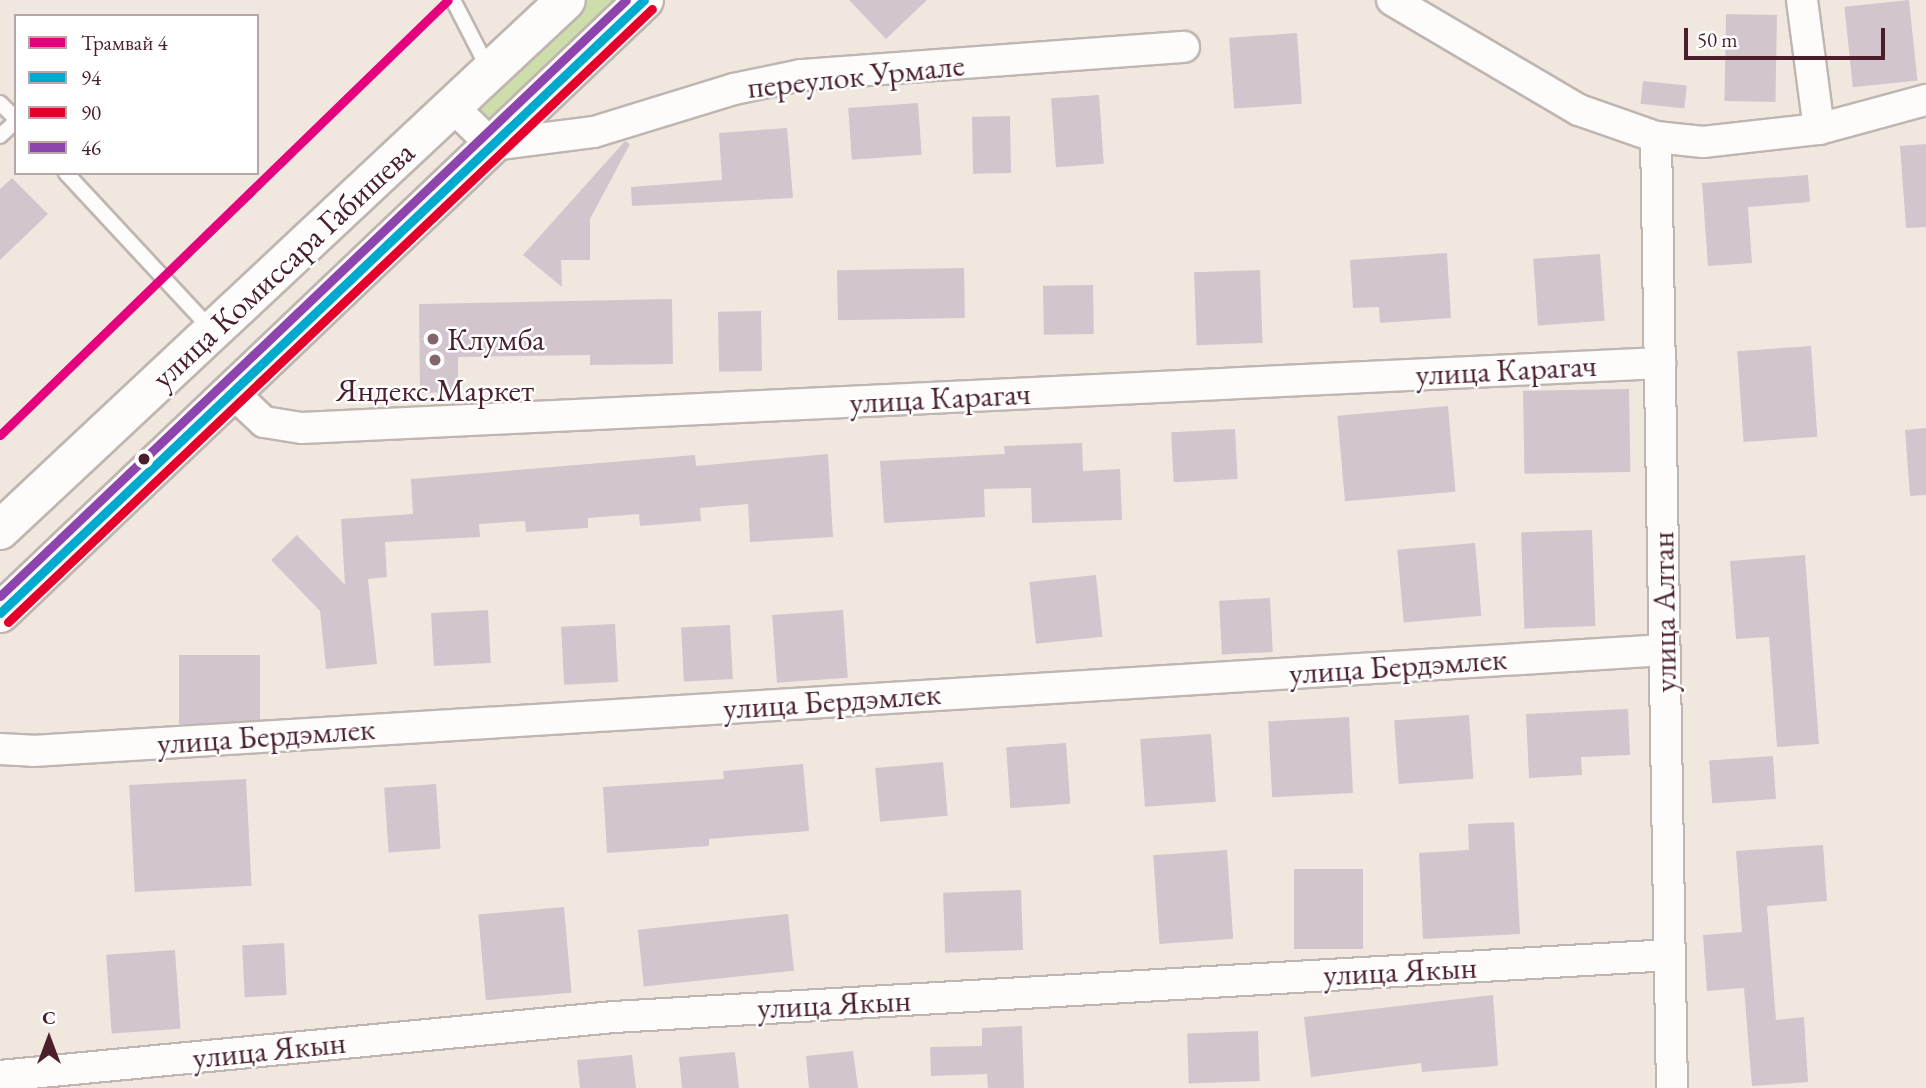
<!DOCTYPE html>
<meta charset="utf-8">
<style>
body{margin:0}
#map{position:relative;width:1926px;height:1088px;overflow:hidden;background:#f0e8df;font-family:"EB Garamond",serif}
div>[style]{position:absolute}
.green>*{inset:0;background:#cddeaa}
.building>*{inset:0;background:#d3c5ce;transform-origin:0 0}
.roads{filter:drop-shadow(2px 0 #bfb5b1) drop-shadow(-2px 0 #bfb5b1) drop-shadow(0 2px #bfb5b1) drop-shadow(0 -2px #bfb5b1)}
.lane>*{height:14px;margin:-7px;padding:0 7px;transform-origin:7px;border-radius:7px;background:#fdfcfa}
.street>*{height:30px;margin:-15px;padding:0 15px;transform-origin:15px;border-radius:15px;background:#fdfcfa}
.secondary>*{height:38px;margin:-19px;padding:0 19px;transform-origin:19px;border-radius:19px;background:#fdfcfa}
.bus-1>*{height:9px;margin:-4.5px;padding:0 4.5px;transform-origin:4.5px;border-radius:4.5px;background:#00a9ce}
.bus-2>*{height:9px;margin:-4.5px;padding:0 4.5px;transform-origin:4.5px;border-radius:4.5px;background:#e4002b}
.bus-3>*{height:9px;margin:-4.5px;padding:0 4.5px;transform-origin:4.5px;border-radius:4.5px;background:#8e44ad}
.tram-1>*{height:9px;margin:-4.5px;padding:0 4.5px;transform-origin:4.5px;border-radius:4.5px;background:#e5007d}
.dots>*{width:19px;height:19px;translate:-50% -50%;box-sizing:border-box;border:4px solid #fff;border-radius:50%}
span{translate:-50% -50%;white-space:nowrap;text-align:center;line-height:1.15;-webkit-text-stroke:5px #fff;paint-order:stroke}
.street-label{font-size:32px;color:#4a1f2b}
.poi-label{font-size:32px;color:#4a1f2b}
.left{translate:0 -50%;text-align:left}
.legend{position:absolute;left:14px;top:14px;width:245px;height:161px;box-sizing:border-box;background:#fff;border:2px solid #b7a5aa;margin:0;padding:9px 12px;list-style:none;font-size:21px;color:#4a1f2b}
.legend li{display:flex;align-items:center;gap:14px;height:35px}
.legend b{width:35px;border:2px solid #b7a5aa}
.north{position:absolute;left:14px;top:1004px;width:70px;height:70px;-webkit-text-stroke:5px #fff;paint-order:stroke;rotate:0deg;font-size:19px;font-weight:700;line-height:28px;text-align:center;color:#4a1f2b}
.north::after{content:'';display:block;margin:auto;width:24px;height:32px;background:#4a1f2b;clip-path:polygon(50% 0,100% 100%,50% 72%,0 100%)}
.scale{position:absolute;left:1684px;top:28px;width:201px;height:32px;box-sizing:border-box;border:4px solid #4a1f2b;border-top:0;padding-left:9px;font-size:21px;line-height:24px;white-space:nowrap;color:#4a1f2b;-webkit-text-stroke:5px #fff;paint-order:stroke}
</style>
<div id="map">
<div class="green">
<div style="clip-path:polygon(581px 0,631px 0,497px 125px,474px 103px)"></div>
</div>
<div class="building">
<div style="clip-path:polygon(849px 0,927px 0,886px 39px)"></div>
<div style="left:1909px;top:0;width:81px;height:65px;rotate:84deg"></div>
<div style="left:1726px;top:14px;width:51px;height:87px;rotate:1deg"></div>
<div style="left:1297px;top:33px;width:71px;height:68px;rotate:86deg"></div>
<div style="left:1643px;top:81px;width:44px;height:23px;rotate:6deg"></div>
<div style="left:1099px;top:95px;width:69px;height:48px;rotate:86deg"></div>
<div style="left:918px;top:103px;width:52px;height:70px;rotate:86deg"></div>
<div style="left:1010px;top:116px;width:57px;height:38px;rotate:89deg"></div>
<div style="clip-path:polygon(787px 128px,793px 198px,632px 206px,631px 187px,722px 180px,719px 133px)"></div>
<div style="clip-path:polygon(625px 141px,630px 144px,590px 219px,590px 260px,561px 260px,562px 287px,523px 255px)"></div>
<div style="clip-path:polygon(1926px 144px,1926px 227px,1906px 228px,1900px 146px)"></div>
<div style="clip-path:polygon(1808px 175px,1810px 202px,1748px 207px,1752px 263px,1708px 266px,1702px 183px)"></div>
<div style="clip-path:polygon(12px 178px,48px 214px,0 260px,0 189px)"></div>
<div style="clip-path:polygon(1447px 253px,1451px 318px,1380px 323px,1379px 307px,1353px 308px,1350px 260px)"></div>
<div style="left:1600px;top:254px;width:67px;height:67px;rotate:86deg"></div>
<div style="left:964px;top:268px;width:50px;height:127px;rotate:89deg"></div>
<div style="left:1260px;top:270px;width:73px;height:66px;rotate:88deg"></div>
<div style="left:1093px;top:285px;width:49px;height:50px;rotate:89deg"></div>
<div style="clip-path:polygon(672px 299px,673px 364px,590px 365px,590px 355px,458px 357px,458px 392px,420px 393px,419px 304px)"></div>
<div style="left:761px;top:311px;width:60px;height:43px;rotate:89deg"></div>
<div style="left:1811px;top:346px;width:91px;height:74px;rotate:86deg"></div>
<div style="left:1629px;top:389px;width:83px;height:106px;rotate:89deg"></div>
<div style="left:1448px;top:406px;width:86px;height:111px;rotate:85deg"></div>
<div style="clip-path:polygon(1926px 428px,1926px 495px,1910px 496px,1905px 430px)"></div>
<div style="left:1235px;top:429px;width:50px;height:64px;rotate:87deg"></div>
<div style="clip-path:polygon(1082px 443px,1083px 471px,1120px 469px,1122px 520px,1032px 523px,1031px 488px,984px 489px,985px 517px,884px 523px,880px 461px,1005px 454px,1004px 446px)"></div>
<div style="clip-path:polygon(828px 454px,833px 537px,750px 542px,748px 504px,700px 508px,701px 521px,640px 526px,639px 514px,588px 518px,588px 528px,526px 532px,525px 521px,479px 524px,480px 537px,385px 542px,387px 577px,368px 579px,377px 664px,326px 669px,320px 611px,271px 560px,297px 535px,345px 585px,341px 519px,413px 514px,411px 479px,695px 455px,696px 466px)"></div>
<div style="left:1592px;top:530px;width:96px;height:71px;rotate:88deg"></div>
<div style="left:1475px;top:543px;width:73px;height:78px;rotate:85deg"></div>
<div style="clip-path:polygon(1805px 555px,1819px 744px,1777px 747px,1769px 637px,1736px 639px,1730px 561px)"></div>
<div style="left:1096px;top:575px;width:62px;height:67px;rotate:84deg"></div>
<div style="left:1270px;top:598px;width:54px;height:51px;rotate:87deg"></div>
<div style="left:488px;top:610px;width:53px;height:57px;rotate:87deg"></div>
<div style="left:843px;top:610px;width:68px;height:71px;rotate:86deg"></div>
<div style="left:615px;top:624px;width:58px;height:54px;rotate:87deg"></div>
<div style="left:730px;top:625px;width:54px;height:49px;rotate:87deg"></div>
<div style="left:179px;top:655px;width:81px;height:69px"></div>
<div style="clip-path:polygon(1628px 709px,1630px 755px,1581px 757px,1582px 775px,1529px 778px,1526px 714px)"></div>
<div style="left:1469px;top:715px;width:64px;height:75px;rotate:86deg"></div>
<div style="left:1349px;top:717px;width:76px;height:81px;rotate:87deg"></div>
<div style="left:1211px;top:734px;width:68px;height:71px;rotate:86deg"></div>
<div style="left:1066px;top:743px;width:61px;height:60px;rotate:86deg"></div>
<div style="left:1773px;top:756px;width:43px;height:64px;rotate:86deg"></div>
<div style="left:943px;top:762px;width:54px;height:68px;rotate:85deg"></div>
<div style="clip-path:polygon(803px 764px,809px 831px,709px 839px,709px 846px,607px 853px,603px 787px,724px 779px,723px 771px)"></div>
<div style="left:246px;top:779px;width:107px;height:117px;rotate:87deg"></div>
<div style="left:436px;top:784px;width:65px;height:52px;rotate:86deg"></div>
<div style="clip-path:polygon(1514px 822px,1520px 934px,1423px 939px,1419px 853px,1469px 850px,1468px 824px)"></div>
<div style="clip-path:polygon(1823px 845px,1827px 901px,1767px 906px,1776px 1020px,1804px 1017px,1808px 1082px,1752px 1086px,1744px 988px,1707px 991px,1703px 935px,1742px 932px,1736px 851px)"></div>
<div style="left:1227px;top:850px;width:89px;height:74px;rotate:86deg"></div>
<div style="left:1294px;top:869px;width:69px;height:80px"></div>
<div style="left:1021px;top:890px;width:60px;height:78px;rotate:88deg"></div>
<div style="left:564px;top:907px;width:86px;height:86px;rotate:85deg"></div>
<div style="left:788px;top:914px;width:57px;height:151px;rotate:84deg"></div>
<div style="left:284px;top:943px;width:52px;height:42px;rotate:87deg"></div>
<div style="left:175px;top:950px;width:79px;height:69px;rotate:86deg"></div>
<div style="clip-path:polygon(1493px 995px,1498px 1066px,1422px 1072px,1421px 1063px,1311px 1077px,1304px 1017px)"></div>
<div style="clip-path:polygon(1022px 1026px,1024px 1088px,988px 1088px,987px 1074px,931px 1076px,930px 1047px,982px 1046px,982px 1028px)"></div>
<div style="left:1258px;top:1031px;width:50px;height:71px;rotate:88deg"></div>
<div style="clip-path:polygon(853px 1051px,858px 1088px,809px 1088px,806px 1056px)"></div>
<div style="clip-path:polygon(735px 1052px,739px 1088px,682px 1088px,679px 1057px)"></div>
<div style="clip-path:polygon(632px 1055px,636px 1088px,580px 1088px,577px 1060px)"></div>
</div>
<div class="roads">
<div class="lane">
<div style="left:453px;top:0;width:79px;rotate:62.8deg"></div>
<div style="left:0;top:103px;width:23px;rotate:45deg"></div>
<div style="left:0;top:136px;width:22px;rotate:-43deg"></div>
<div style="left:66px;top:173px;width:213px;rotate:47.1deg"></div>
</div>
<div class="street">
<div style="left:1392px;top:0;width:217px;rotate:30.5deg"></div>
<div style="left:1579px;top:110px;width:82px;rotate:19.3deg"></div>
<div style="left:1656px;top:137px;width:47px;rotate:6.1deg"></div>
<div style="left:1703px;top:142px;width:117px;rotate:-6.4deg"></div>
<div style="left:1819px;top:129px;width:111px;rotate:-15.2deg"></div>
<div style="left:1802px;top:0;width:130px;rotate:82.5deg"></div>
<div style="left:452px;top:106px;width:56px;rotate:44.3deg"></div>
<div style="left:492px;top:145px;width:103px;rotate:-7.3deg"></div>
<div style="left:594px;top:132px;width:146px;rotate:-17.1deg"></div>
<div style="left:734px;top:89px;width:68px;rotate:-11.8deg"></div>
<div style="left:801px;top:75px;width:384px;rotate:-4.2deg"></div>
<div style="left:1656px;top:137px;width:951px;rotate:89.04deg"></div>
<div style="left:232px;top:392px;width:44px;rotate:43.2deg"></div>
<div style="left:264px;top:422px;width:38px;rotate:9deg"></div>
<div style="left:302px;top:428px;width:1360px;rotate:-2.74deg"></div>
<div style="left:0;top:749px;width:33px;rotate:3deg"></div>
<div style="left:33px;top:751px;width:1635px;rotate:-3.54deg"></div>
<div style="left:0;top:1076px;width:617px;rotate:-5.49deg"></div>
<div style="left:614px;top:1017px;width:1058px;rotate:-3.36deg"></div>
</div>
<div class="secondary">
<div style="left:0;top:530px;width:775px;rotate:-43.12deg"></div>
<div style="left:0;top:613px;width:889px;rotate:-43.59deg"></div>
</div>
</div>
<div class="bus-1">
<div style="left:0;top:613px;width:889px;rotate:-43.59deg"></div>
</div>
<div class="bus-2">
<div style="left:8px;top:622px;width:889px;rotate:-43.59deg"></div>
</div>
<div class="bus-3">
<div style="left:0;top:596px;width:864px;rotate:-43.59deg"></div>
</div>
<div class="tram-1">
<div style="left:0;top:435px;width:624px;rotate:-44.16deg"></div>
</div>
<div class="dots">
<div style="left:433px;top:339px;background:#84656a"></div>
<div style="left:435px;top:360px;background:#84656a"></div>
<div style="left:144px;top:459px;background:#4a1f2b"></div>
</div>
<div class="street-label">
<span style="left:856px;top:76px;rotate:-6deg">переулок Урмале</span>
<span style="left:283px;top:265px;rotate:-43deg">улица Комиссара Габишева</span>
<span style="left:1506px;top:370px;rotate:-3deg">улица Карагач</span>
<span style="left:940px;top:398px;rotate:-3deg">улица Карагач</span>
<span style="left:1664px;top:612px;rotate:-91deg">улица Алтан</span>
<span style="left:1398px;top:666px;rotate:-4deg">улица Бердэмлек</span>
<span style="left:832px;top:701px;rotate:-4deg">улица Бердэмлек</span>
<span style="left:266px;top:736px;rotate:-4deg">улица Бердэмлек</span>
<span style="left:1400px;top:971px;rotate:-3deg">улица Якын</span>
<span style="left:834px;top:1004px;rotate:-3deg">улица Якын</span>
<span style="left:269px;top:1050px;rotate:-6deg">улица Якын</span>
</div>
<div class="poi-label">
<span class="left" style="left:447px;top:339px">Клумба</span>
<span style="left:435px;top:390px">Яндекс.Маркет</span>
</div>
<ul class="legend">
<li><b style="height:9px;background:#e5007d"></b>Трамвай 4</li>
<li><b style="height:9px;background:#00a9ce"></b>94</li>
<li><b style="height:9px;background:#e4002b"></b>90</li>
<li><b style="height:9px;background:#8e44ad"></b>46</li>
</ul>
<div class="north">С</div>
<div class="scale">50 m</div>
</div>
